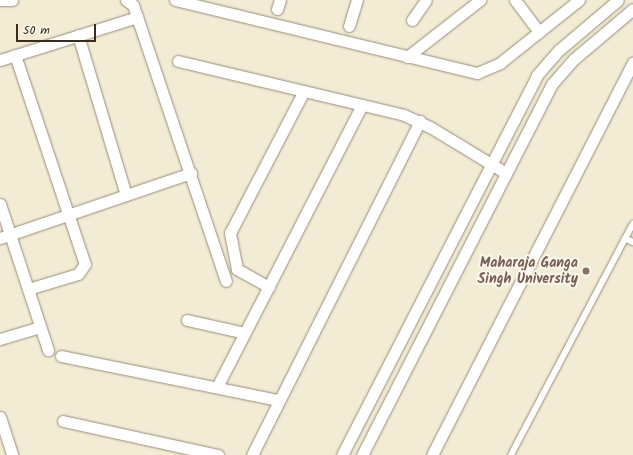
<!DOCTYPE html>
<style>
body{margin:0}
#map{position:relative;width:633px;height:455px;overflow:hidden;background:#f3ecd5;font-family:Kalam,sans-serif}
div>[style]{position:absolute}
.roads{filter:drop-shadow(0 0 1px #978b7a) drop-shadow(0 0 1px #978b7a)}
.lane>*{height:5.5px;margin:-2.75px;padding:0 2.75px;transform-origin:2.75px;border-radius:2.75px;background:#fff}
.street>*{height:11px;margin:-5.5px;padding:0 5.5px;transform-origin:5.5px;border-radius:5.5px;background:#fff}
.dots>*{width:11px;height:11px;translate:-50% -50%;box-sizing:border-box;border:2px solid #fbf7ec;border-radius:50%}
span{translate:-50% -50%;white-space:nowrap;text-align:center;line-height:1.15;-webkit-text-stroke:4px #fbf7ec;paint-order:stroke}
.education-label{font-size:14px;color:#785e54;font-weight:700}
.right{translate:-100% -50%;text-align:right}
.scale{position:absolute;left:16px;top:24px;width:80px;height:18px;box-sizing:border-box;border:2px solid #3b2a1e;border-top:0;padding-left:5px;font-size:12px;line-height:14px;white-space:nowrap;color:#3b2a1e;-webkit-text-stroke:3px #fbf7ec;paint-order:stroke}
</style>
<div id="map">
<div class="roads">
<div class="lane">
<i style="left:625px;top:238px;width:9px;rotate:27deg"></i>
<i style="left:511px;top:455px;width:261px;rotate:-62.2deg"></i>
</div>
<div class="street">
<i style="left:0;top:0;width:12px"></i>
<i style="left:126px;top:0;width:9px;rotate:36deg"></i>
<i style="left:133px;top:5px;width:291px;rotate:71.4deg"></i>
<i style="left:175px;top:0;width:311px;rotate:13.6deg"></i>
<i style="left:477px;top:73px;width:25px;rotate:-23deg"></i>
<i style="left:500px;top:63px;width:101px;rotate:-38.6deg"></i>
<i style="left:515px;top:0;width:40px;rotate:53deg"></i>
<i style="left:277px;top:9px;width:9px;rotate:-72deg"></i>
<i style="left:412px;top:20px;width:24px;rotate:-55deg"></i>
<i style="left:349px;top:26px;width:27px;rotate:-73deg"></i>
<i style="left:78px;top:35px;width:167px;rotate:73.3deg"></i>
<i style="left:15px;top:55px;width:220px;rotate:71.5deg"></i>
<i style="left:85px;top:264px;width:12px;rotate:125deg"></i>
<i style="left:78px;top:274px;width:52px;rotate:163.3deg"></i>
<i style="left:407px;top:57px;width:93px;rotate:-38deg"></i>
<i style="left:0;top:60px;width:144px;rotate:-17.4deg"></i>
<i style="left:178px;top:61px;width:232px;rotate:13.4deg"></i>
<i style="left:404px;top:115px;width:29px;rotate:25deg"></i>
<i style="left:430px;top:127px;width:89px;rotate:31.2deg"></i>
<i style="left:0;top:204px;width:154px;rotate:71.8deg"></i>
<i style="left:0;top:238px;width:202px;rotate:-18.8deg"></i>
<i style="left:269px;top:287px;width:37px;rotate:-151deg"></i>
<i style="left:237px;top:269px;width:37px;rotate:-101deg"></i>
<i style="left:230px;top:233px;width:160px;rotate:-62.5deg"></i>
<i style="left:187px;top:320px;width:59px;rotate:12.6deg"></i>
<i style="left:0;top:339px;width:42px;rotate:-16.7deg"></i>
<i style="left:61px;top:356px;width:220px;rotate:11.5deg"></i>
<i style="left:217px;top:387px;width:317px;rotate:-62.8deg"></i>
<i style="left:0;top:417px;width:40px;rotate:72deg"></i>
<i style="left:63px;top:421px;width:159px;rotate:12.4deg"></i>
<i style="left:252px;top:455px;width:374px;rotate:-63.3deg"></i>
<i style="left:342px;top:455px;width:427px;rotate:-62.8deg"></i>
<i style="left:537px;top:75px;width:33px;rotate:-49deg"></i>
<i style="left:559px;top:50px;width:77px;rotate:-40.3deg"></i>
<i style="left:362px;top:455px;width:417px;rotate:-62.9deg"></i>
<i style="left:552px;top:84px;width:33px;rotate:-49deg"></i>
<i style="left:574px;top:59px;width:77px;rotate:-40.3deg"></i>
<i style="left:432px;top:455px;width:441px;rotate:-62.9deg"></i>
</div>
</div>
<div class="dots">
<i style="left:586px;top:271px;background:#8d6e63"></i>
</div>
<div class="education-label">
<span class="right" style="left:578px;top:271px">Maharaja Ganga<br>Singh University</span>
</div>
<div class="scale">50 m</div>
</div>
